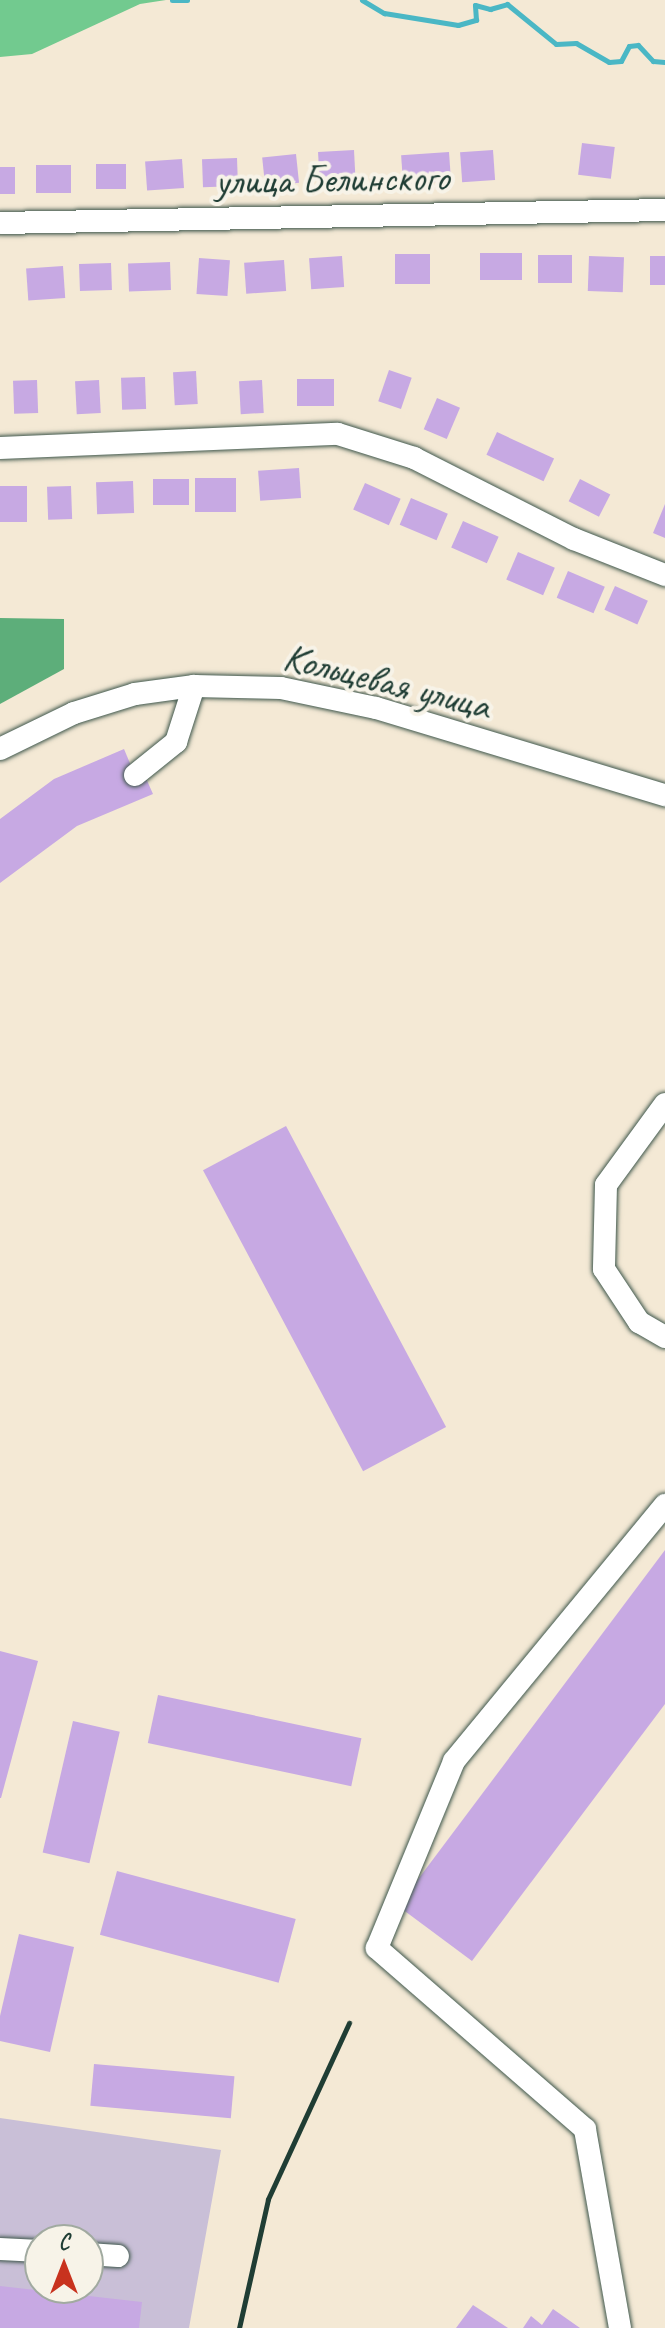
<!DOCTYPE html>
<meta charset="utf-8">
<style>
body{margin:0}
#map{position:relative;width:665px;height:2328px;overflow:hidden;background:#f4e9d5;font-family:Caveat,sans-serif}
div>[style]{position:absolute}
.industrial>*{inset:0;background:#c9bfd7}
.green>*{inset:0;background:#72ca8f}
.forest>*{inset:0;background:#5dae7a}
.stream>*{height:5px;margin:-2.5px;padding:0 2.5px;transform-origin:2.5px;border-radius:2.5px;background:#4ab7c5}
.building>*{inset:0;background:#c7a9e3;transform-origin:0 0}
.roads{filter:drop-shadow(0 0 2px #3f574c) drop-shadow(0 0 2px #3f574c)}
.minor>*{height:22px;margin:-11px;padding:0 11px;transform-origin:11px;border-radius:11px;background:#fff}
.rail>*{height:5px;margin:-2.5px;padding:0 2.5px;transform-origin:2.5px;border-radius:2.5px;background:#1f3d34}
span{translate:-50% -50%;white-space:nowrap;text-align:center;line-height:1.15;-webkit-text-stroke:8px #f7f3e8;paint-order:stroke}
.street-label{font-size:40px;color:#1f3d34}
.north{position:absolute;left:24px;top:2224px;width:80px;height:80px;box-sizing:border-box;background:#f7f3e8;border:2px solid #a1aaa0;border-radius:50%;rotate:0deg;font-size:22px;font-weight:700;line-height:32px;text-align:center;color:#1f3d34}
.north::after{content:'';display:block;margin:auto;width:28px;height:36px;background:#c8321e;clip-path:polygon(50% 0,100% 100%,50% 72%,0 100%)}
</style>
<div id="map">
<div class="industrial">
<i style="clip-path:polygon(evenodd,0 2118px,221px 2150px,189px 2328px,0 2328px,0 2118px,40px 2240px,88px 2240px,88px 2288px,40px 2288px,40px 2240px)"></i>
</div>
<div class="green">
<i style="clip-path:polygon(0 0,166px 0,140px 4px,32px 54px,0 57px)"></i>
</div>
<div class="forest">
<i style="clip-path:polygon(0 618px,64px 619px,64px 669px,0 704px)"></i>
</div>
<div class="stream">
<i style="left:172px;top:0;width:15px"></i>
<i style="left:362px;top:0;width:26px;rotate:31deg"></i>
<i style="left:384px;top:13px;width:75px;rotate:9.2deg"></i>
<i style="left:458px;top:25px;width:19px;rotate:-16deg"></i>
<i style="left:476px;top:20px;width:15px;rotate:-94deg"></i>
<i style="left:475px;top:5px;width:16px;rotate:15deg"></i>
<i style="left:490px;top:9px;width:18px;rotate:-16deg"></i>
<i style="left:507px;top:4px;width:63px;rotate:39.2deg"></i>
<i style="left:556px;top:44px;width:20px;rotate:-3deg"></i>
<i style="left:576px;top:43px;width:38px;rotate:30deg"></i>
<i style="left:609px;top:62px;width:12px;rotate:-5deg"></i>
<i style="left:621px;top:61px;width:17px;rotate:-62deg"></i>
<i style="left:629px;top:46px;width:9px;rotate:-6deg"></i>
<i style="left:638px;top:45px;width:22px;rotate:47deg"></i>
<i style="left:653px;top:61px;width:12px;rotate:5deg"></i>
</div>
<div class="building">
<i style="left:582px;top:143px;width:33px;height:32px;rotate:7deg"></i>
<i style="left:354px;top:150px;width:33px;height:36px;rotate:87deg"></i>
<i style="left:493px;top:150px;width:30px;height:33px;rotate:86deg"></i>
<i style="left:449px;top:152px;width:29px;height:48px;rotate:86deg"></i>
<i style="left:296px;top:154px;width:29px;height:34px;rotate:84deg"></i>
<i style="left:237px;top:158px;width:28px;height:35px;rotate:88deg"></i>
<i style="left:182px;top:159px;width:29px;height:37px;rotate:86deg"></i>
<i style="left:96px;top:164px;width:30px;height:25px"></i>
<i style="left:36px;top:165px;width:35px;height:28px"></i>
<i style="left:0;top:167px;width:15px;height:27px"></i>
<i style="left:480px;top:253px;width:42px;height:27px"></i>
<i style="left:395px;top:254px;width:35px;height:30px"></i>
<i style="left:538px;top:255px;width:34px;height:28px"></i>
<i style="left:342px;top:256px;width:31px;height:33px;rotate:86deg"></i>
<i style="left:589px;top:256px;width:35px;height:35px;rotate:2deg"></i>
<i style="left:650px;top:256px;width:15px;height:29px"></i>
<i style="left:199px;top:258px;width:31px;height:36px;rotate:4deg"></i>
<i style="left:284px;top:260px;width:31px;height:40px;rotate:86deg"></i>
<i style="left:170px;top:262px;width:28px;height:42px;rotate:88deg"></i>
<i style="left:111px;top:263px;width:27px;height:32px;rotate:88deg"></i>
<i style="left:63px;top:266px;width:32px;height:37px;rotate:86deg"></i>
<i style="left:389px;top:370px;width:24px;height:33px;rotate:19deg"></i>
<i style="left:196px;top:371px;width:33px;height:23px;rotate:87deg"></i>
<i style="left:145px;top:377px;width:32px;height:24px;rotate:88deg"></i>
<i style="left:334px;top:379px;width:27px;height:37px;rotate:90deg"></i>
<i style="left:37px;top:380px;width:33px;height:24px;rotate:88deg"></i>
<i style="left:99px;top:380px;width:33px;height:24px;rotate:87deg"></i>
<i style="left:262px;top:380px;width:33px;height:23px;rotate:87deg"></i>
<i style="left:437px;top:398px;width:25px;height:34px;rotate:23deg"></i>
<i style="left:497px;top:432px;width:63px;height:25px;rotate:25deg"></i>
<i style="left:299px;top:468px;width:30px;height:41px;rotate:86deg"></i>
<i style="left:236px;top:478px;width:34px;height:41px;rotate:90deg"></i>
<i style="left:189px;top:479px;width:26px;height:36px;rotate:90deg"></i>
<i style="left:580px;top:479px;width:34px;height:25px;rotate:27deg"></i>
<i style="left:133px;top:481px;width:32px;height:37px;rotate:88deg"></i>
<i style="left:365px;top:483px;width:39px;height:29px;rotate:24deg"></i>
<i style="left:0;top:486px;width:27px;height:36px"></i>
<i style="left:71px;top:486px;width:33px;height:24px;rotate:88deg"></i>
<i style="left:411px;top:498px;width:40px;height:29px;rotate:23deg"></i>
<i style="clip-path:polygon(665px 504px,665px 538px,653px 533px)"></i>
<i style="left:463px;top:521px;width:39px;height:29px;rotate:24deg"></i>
<i style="left:518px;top:552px;width:40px;height:30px;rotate:23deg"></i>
<i style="left:568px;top:571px;width:40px;height:29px;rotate:23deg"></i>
<i style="left:615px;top:586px;width:36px;height:26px;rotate:24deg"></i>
<i style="clip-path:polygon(124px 749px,137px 780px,145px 776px,153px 794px,77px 826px,0 883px,0 819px,54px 779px)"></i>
<i style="left:286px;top:1126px;width:341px;height:94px;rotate:62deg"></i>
<i style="clip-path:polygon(665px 1550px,665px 1704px,472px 1961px,398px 1906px)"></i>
<i style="clip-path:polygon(0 1651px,38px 1661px,1px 1798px,0 1798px)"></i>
<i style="left:158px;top:1695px;width:208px;height:49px;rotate:12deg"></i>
<i style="left:73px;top:1721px;width:48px;height:135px;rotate:13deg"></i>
<i style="left:117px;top:1871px;width:185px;height:66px;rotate:15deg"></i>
<i style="clip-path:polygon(19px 1934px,74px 1947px,50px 2052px,0 2041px,0 2016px)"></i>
<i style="left:94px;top:2064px;width:141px;height:42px;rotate:5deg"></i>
<i style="clip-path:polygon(0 2286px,142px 2302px,139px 2328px,0 2328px)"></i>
<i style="clip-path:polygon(473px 2305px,508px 2328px,456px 2328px)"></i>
<i style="clip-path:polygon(553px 2309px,580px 2328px,523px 2328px,531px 2316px,542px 2325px)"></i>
</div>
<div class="roads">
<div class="minor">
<i style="left:0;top:223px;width:665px;rotate:-1.12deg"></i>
<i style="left:0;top:448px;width:338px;rotate:-2.4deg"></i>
<i style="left:338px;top:434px;width:80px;rotate:17.5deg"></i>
<i style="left:414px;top:458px;width:179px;rotate:26.9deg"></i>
<i style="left:574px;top:539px;width:98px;rotate:21.6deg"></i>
<i style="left:0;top:749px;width:82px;rotate:-25.9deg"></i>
<i style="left:74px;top:713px;width:64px;rotate:-17.3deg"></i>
<i style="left:135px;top:694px;width:60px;rotate:-7.7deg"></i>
<i style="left:194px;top:686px;width:87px;rotate:1.3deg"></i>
<i style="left:281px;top:688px;width:97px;rotate:11.9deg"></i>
<i style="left:376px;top:708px;width:302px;rotate:16.8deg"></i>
<i style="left:135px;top:775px;width:53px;rotate:-38.8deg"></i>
<i style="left:176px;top:742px;width:59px;rotate:-72.2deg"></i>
<i style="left:665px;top:1104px;width:100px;rotate:126.1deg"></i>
<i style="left:606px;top:1185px;width:84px;rotate:91.4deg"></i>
<i style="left:604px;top:1269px;width:64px;rotate:56.6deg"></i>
<i style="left:639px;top:1322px;width:30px;rotate:30deg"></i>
<i style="left:0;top:2249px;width:40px;rotate:2.9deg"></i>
<i style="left:88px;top:2254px;width:30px;rotate:4deg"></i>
<i style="left:620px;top:2328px;width:202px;rotate:-100deg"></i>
<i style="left:585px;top:2129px;width:276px;rotate:-139deg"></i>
<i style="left:377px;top:1948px;width:202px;rotate:-67.6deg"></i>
<i style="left:454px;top:1761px;width:332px;rotate:-50.5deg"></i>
</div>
</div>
<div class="rail">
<i style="left:239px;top:2328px;width:132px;rotate:-77.3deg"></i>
<i style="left:268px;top:2199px;width:194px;rotate:-65.3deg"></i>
</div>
<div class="street-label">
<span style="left:332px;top:179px;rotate:-1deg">улица Белинского</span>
<span style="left:387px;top:681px;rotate:14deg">Кольцевая улица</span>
</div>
<div class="north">С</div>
</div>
